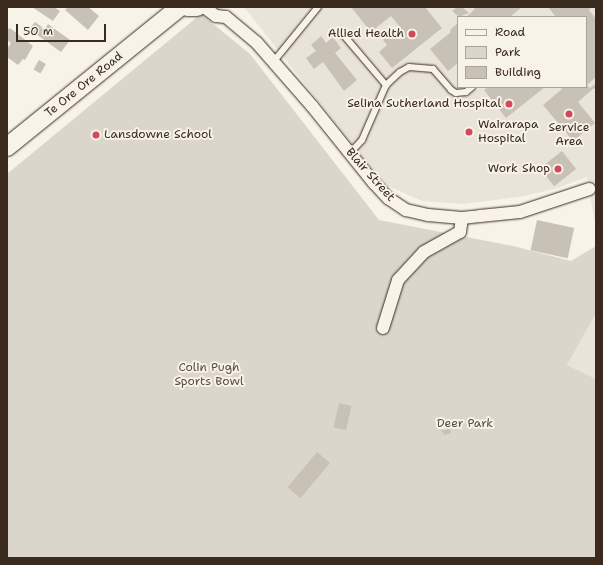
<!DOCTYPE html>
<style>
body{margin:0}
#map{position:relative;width:603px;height:565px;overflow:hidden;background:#f7f3e8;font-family:"Shantell Sans",sans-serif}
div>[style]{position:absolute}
.built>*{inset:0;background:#e9e4d9}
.green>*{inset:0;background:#dbd6cb}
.building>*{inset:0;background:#c8c1b6;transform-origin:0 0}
.roads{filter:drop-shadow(0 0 1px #3b2a1e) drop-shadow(0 0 1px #3b2a1e)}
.service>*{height:6px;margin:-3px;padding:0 3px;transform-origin:3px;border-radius:3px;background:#f7f3e8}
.minor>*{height:12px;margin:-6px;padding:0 6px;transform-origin:6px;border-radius:6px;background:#f7f3e8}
.secondary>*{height:18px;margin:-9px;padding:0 9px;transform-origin:9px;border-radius:9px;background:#f7f3e8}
.dots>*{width:11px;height:11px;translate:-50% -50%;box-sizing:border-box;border:2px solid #f7f3e8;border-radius:50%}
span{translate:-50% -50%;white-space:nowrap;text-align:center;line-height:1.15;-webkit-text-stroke:4px #f7f3e8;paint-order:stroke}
.poi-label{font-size:12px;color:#3b2a1e}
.right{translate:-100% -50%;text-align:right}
.left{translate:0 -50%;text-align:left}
.street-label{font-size:12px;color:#3b2a1e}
.park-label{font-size:12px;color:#5b4c41}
.frame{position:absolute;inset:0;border:8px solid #3b2a1e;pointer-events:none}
.legend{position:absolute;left:457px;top:16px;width:130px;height:72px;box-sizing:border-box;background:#f7f3e8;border:1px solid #aca397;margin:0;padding:5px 7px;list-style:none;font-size:12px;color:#3b2a1e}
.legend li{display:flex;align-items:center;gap:8px;height:20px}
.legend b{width:20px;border:1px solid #aca397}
.scale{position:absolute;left:16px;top:24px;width:90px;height:18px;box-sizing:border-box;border:2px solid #3b2a1e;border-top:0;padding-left:5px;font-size:12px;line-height:14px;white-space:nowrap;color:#3b2a1e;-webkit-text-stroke:3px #f7f3e8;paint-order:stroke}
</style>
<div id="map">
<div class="built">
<i style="clip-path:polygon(evenodd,244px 7px,596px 7px,596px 229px,587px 177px,554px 189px,525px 196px,464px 204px,422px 201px,384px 184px,244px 7px,458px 17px,586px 17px,586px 87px,458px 87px,458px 17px)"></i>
<i style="clip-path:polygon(596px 292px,596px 379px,567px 365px,595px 315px)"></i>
</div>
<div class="green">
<i style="clip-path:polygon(201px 14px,250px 54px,379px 220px,513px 246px,571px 261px,596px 246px,595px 315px,567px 365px,596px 379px,596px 558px,7px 558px,7px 174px)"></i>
</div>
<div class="building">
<i style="clip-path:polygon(32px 7px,54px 7px,60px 11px,53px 21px)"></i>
<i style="clip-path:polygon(68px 7px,88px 7px,99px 16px,88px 30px,65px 10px)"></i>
<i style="clip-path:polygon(351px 7px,425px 7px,442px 28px,392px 68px,379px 52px,387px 45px,383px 40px,400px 27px,391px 16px,371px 32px)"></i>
<i style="clip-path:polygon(457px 7px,462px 7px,469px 13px,459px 17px,452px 11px)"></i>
<i style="clip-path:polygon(473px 7px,522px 7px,511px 16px,512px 17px,466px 17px,475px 9px)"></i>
<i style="clip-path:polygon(548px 7px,591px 7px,589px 10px,596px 19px,596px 77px,587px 85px,590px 88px,596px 83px,596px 90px,594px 88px,578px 102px,595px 123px,573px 141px,543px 105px,562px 89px,560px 87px,586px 87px,586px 17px,556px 17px)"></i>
<i style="clip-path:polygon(35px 22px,45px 29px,48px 24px,70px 40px,61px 52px,29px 29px)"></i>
<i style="clip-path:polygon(458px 23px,458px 63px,448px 71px,430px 49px,451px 32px,450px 30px)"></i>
<i style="clip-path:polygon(10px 28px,33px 46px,25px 60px,23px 59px,18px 65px,7px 57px,7px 49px,11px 43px,7px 40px,7px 30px)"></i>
<i style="clip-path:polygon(321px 36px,326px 43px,333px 37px,341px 48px,335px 53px,357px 80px,344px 91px,323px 62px,314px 69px,306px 58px,316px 51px,311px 45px)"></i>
<i style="left:39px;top:60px;width:8px;height:11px;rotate:30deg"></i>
<i style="clip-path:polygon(488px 87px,545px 87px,506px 118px,484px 90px)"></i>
<i style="left:562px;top:151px;width:23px;height:28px;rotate:52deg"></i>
<i style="left:537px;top:220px;width:38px;height:31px;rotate:12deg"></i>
<i style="left:339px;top:403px;width:13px;height:25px;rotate:13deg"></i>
<i style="clip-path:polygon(449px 426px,451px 433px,444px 435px,441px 429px)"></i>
<i style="left:317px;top:452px;width:17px;height:46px;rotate:40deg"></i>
</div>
<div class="roads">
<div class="service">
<i style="left:341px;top:32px;width:70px;rotate:49.7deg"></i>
<i style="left:274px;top:61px;width:70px;rotate:-50.8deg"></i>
<i style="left:349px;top:154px;width:19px;rotate:-47deg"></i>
<i style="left:362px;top:140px;width:60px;rotate:-66.4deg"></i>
<i style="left:386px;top:85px;width:19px;rotate:-43deg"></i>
<i style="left:400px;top:72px;width:10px;rotate:-29deg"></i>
<i style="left:409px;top:67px;width:24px;rotate:5deg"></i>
<i style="left:433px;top:69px;width:28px;rotate:49deg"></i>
<i style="left:451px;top:90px;width:6px;rotate:31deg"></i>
<i style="left:456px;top:93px;width:10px;rotate:-6deg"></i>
<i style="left:466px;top:92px;width:8px;rotate:-40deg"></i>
</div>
<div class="minor">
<i style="left:204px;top:7px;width:15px;rotate:37deg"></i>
<i style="left:216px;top:16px;width:10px;rotate:6deg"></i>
<i style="left:226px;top:17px;width:40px;rotate:40deg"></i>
<i style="left:257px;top:43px;width:84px;rotate:48.9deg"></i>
<i style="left:312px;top:106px;width:99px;rotate:51.2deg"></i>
<i style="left:374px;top:183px;width:21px;rotate:47deg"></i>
<i style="left:388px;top:198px;width:22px;rotate:34deg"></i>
<i style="left:406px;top:210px;width:23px;rotate:13deg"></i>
<i style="left:428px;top:215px;width:34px;rotate:5deg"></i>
<i style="left:462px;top:218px;width:18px;rotate:-6deg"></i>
<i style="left:480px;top:216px;width:40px;rotate:-5.7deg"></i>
<i style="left:520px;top:212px;width:73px;rotate:-18.4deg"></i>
<i style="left:383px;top:328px;width:50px;rotate:-72.6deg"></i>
<i style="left:398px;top:280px;width:38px;rotate:-47deg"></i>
<i style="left:424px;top:252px;width:41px;rotate:-29.1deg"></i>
<i style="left:460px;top:232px;width:14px;rotate:-82deg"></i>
</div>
<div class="secondary">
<i style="left:187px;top:7px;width:10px"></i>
<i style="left:7px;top:147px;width:223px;rotate:-39deg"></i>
</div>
</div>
<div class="dots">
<i style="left:412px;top:34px;background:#d1495b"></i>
<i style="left:509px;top:104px;background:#d1495b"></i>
<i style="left:569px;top:114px;background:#d1495b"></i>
<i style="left:469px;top:132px;background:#d1495b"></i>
<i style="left:96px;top:135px;background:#d1495b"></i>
<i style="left:558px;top:169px;background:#d1495b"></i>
</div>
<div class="poi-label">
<span class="right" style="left:404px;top:34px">Allied Health</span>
<span class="right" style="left:501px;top:104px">Selina Sutherland Hospital</span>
<span class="left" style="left:478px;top:132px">Wairarapa<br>Hospital</span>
<span style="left:569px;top:135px">Service<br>Area</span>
<span class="left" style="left:104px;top:135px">Lansdowne School</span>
<span class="right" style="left:550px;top:169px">Work Shop</span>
</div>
<div class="street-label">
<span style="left:84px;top:85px;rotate:-39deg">Te Ore Ore Road</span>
<span style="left:370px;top:175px;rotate:48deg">Blair Street</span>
</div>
<div class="park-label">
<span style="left:209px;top:375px">Colin Pugh<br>Sports Bowl</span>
<span style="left:465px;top:424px">Deer Park</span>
</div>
<div class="frame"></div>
<ul class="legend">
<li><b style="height:5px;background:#f7f3e8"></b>Road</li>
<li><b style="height:11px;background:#dbd6cb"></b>Park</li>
<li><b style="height:11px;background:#c8c1b6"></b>Building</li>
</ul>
<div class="scale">50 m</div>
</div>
